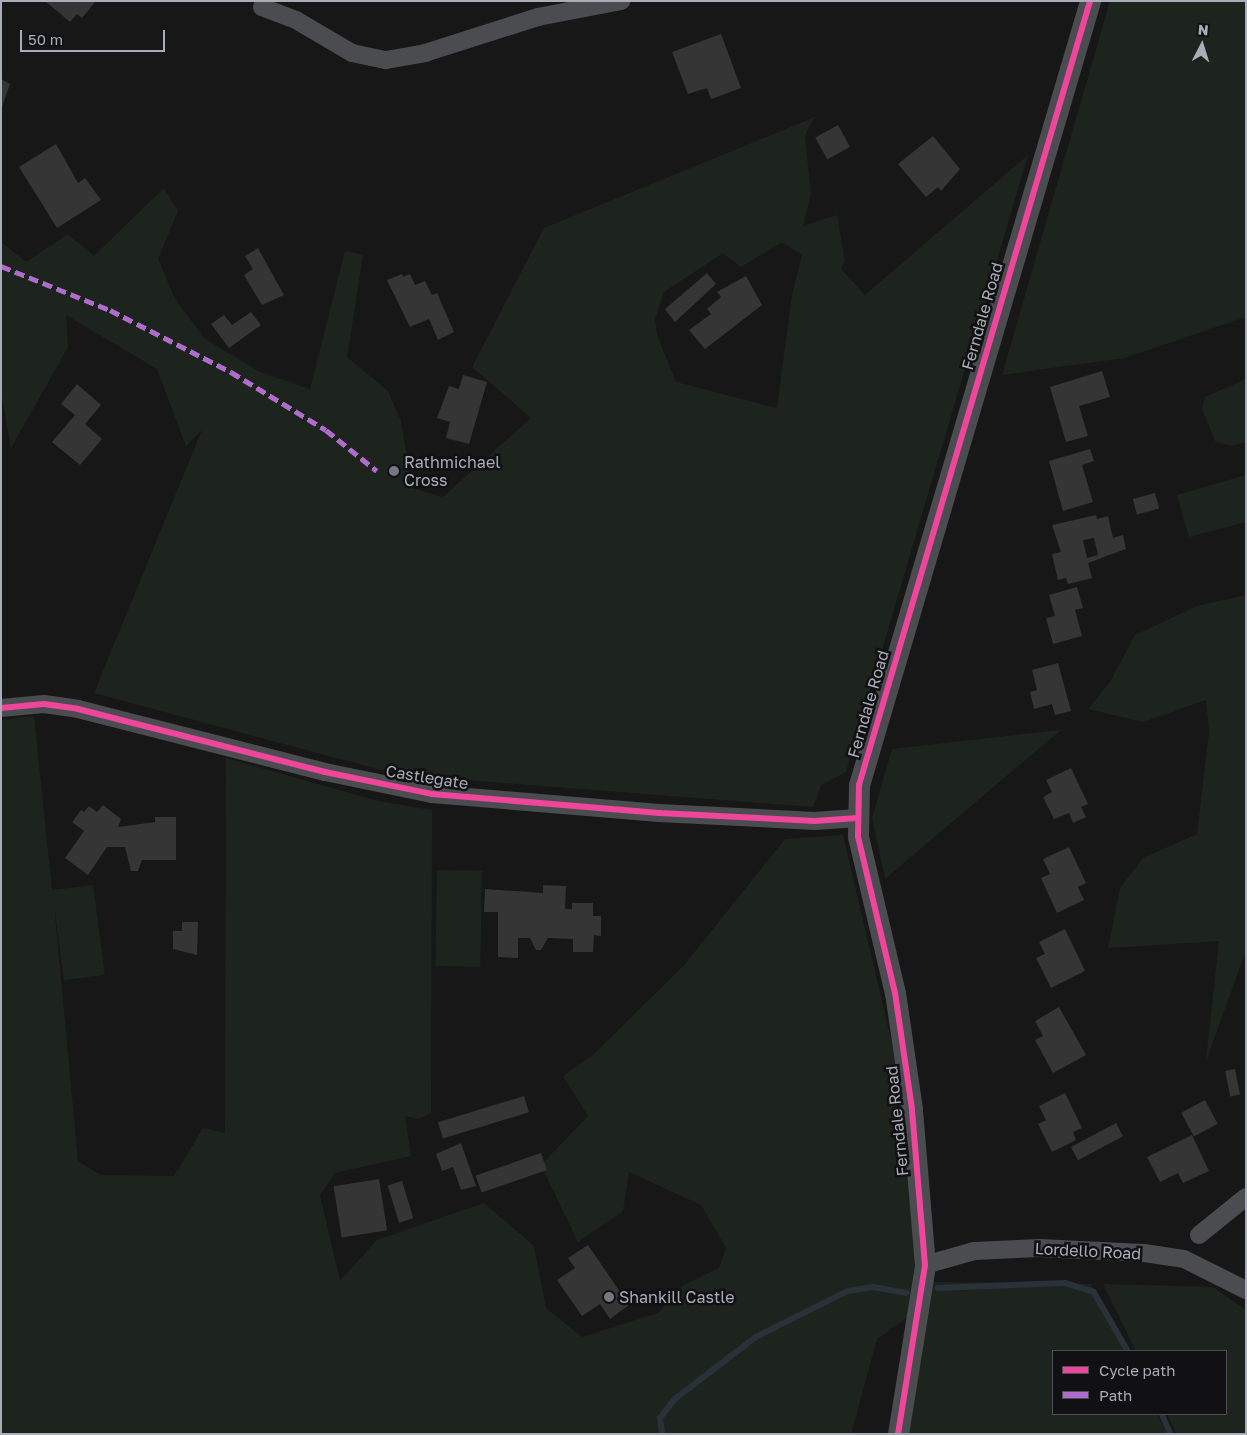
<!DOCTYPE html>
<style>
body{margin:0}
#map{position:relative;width:1247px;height:1435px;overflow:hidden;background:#171717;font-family:"Golos Text",sans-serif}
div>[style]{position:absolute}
.green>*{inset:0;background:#1d241e;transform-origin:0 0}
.stream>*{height:5.5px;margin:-2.75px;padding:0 2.75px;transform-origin:2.75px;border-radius:2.75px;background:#2a3239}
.building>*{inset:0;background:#353536;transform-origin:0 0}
.minor>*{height:18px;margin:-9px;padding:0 9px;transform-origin:9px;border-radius:9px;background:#4b4c50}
.tertiary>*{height:21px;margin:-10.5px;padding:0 10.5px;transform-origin:10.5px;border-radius:10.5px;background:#4b4c50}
.quiet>*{height:5px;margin-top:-2.5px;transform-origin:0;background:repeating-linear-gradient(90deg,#b06ccc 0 10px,transparent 0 15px)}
.cycleway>*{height:6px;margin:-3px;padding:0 3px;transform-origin:3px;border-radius:3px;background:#ed469a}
.dots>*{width:14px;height:14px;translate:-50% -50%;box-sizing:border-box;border:2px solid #111113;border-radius:50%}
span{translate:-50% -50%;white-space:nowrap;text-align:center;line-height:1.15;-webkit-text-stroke:5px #111113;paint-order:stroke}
.street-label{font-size:16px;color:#a8adb8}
.poi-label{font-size:16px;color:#a8adb8}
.left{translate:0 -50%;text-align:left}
.frame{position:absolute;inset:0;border:2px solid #a8adb8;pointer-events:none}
.legend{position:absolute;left:1052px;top:1350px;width:175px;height:65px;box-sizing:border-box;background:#111113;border:1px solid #4d4f55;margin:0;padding:6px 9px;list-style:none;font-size:15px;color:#a8adb8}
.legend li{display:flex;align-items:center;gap:10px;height:25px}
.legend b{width:25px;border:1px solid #4d4f55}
.north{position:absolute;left:1177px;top:20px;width:50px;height:50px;-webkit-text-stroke:4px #111113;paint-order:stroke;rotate:5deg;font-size:14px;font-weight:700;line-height:20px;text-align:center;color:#a8adb8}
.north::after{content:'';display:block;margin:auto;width:18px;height:22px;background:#a8adb8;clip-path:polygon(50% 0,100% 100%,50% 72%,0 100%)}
.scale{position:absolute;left:20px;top:30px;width:145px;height:22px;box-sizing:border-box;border:2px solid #a8adb8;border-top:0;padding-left:6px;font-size:15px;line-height:18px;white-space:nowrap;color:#a8adb8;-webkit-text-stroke:4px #111113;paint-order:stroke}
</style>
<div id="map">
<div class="green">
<i style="clip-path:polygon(1110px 1px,1246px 1px,1246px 317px,1124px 358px,1002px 375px)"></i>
<i style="clip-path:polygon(evenodd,815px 117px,805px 135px,811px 194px,803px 226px,837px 215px,845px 261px,841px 269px,865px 295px,1028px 155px,846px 772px,821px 785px,813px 807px,400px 775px,94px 693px,202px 430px,186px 446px,157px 369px,66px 315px,68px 347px,11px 448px,1px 391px,1px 242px,26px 262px,68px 234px,94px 256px,164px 188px,178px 211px,158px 259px,175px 299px,205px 339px,260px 372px,310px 389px,345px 251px,363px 255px,347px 357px,388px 391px,401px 421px,412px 488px,443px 497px,531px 418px,472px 367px,544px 228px,815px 117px,782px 242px,802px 255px,792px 295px,777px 408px,676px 382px,657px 335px,655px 319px,664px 292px,723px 253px,741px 267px,782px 242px)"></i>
<i style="clip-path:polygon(1246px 379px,1246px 442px,1231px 446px,1215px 441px,1202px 409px,1205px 397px)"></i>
<i style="clip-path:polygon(1246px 475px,1246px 522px,1189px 537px,1177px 495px)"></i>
<i style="clip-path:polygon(1246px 595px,1246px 951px,1206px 1061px,1219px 941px,1108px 948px,1120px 888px,1143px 858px,1197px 834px,1209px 732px,1206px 700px,1143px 722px,1088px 709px,1110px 682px,1135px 635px,1197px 606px)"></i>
<i style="clip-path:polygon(34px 716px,52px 890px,93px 885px,105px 975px,64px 980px,54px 904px,78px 1161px,101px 1175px,174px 1176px,203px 1128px,225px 1133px,226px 758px,378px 801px,432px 810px,431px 1113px,418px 1119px,405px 1116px,411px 1156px,335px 1173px,320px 1195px,340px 1281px,377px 1240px,484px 1203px,534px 1246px,546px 1308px,582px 1337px,658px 1313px,682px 1286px,719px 1268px,726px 1248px,701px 1205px,629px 1172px,623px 1211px,578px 1242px,541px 1165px,588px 1116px,563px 1076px,593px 1055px,685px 964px,785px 839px,843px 835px,900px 1078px,915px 1255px,909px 1316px,877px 1339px,851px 1434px,1px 1434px,1px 720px)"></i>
<i style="clip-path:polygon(1061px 730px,886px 878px,885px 878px,872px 818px,892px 749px)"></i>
<i style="left:437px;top:870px;width:45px;height:96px;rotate:1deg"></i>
<i style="clip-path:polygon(932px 1282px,1091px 1284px,1125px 1351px,1053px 1351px,1053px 1414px,1157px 1414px,1167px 1434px,907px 1434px)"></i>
<i style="clip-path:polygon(1103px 1284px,1213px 1287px,1246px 1310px,1246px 1434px,1176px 1434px,1167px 1414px,1226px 1414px,1226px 1351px,1136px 1351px)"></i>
</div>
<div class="stream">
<i style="left:938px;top:1288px;width:127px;rotate:-2.3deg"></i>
<i style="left:1065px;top:1283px;width:30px;rotate:17deg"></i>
<i style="left:1094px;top:1292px;width:68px;rotate:60deg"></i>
<i style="left:1162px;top:1414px;width:22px;rotate:66deg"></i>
<i style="left:662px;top:1434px;width:16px;rotate:-97deg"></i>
<i style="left:660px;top:1418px;width:24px;rotate:-52deg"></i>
<i style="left:675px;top:1399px;width:102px;rotate:-37.4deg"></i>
<i style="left:756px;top:1337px;width:103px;rotate:-26.6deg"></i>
<i style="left:848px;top:1291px;width:25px;rotate:-9deg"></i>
<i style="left:873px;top:1287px;width:34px;rotate:10deg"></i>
</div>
<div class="building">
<i style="clip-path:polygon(45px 1px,96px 1px,82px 18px,77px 14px,70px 22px)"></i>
<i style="clip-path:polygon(721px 34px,741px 88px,711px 99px,707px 88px,688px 94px,672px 52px)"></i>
<i style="clip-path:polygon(1px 79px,10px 84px,1px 110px)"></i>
<i style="left:838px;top:125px;width:25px;height:26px;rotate:61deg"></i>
<i style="clip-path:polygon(933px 136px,960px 169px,941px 191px,938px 187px,926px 197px,898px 164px)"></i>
<i style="clip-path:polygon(56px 144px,78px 183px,85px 178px,101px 200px,57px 228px,19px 167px)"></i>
<i style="clip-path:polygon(258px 248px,284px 295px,262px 305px,244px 275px,253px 269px,245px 256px)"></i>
<i style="clip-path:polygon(707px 273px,716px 284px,675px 322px,665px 309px)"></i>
<i style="clip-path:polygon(402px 274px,403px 277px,410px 274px,415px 285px,425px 281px,432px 295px,437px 293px,454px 332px,438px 340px,429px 319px,410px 327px,387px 280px)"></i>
<i style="clip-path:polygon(746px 276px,762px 305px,705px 349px,689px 330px,711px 314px,707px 309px,721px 297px,717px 292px)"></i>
<i style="clip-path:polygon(251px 312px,261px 325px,229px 348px,211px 324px,224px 315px,232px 325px)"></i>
<i style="clip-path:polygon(1102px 371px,1110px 397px,1079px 406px,1088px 436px,1066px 442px,1050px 387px)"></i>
<i style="clip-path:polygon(463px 375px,487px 382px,469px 444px,446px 438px,450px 422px,437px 418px,449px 386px,459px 389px)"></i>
<i style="clip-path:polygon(77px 384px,101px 405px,85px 424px,102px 439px,80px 465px,52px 442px,75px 415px,61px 404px)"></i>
<i style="clip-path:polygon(1090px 449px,1094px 461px,1082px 465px,1093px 502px,1063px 511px,1049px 461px)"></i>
<i style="left:1155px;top:493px;width:16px;height:23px;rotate:75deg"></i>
<i style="clip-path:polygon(evenodd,1096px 515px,1097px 519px,1108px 516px,1113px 538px,1123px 535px,1126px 549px,1088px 563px,1092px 578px,1068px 584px,1066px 578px,1058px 580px,1052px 554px,1061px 552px,1052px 525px,1096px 515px,1094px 538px,1098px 555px,1087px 558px,1083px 540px,1094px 538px)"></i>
<i style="clip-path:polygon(1077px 587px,1083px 608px,1075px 610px,1082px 636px,1053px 644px,1046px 618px,1055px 616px,1049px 595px)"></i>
<i style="clip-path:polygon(1058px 663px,1071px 711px,1055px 715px,1052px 704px,1034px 709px,1030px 692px,1037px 690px,1032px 670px)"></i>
<i style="clip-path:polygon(1071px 768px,1088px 804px,1081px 807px,1086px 817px,1073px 823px,1069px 813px,1054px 819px,1043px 797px,1052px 792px,1046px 780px)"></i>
<i style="clip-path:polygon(103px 805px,121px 819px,118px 827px,155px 822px,155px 817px,176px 817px,176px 860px,142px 860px,138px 871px,131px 871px,125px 847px,107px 847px,88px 875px,65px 858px,84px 831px,72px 822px,81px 810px,84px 812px,89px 806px,97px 812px)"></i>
<i style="clip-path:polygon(1069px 847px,1086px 883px,1078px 887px,1084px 900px,1057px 913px,1041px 878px,1050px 874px,1043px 859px)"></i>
<i style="clip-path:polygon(543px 885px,566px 886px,565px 909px,572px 909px,572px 903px,593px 903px,593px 916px,601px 916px,601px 936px,594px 935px,593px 952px,573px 952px,573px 939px,548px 938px,541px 950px,536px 950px,530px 938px,518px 938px,518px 958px,498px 957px,498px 912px,484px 912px,485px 889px,543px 893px)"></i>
<i style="clip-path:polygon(182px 922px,198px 922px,197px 955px,173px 949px,173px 931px,182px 931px)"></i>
<i style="clip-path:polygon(1065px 929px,1085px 971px,1051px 988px,1036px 958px,1045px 954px,1039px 942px)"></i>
<i style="clip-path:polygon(1059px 1007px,1086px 1055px,1053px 1073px,1035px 1040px,1043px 1036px,1035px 1021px)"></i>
<i style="left:1235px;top:1069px;width:26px;height:10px;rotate:79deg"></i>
<i style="clip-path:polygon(1065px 1093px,1082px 1128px,1073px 1132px,1076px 1140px,1052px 1152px,1038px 1124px,1046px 1120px,1039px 1106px)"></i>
<i style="left:524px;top:1096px;width:17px;height:90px;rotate:73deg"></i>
<i style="left:1205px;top:1100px;width:27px;height:27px;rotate:62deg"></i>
<i style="left:1116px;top:1123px;width:15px;height:51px;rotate:62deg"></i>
<i style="clip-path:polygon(1192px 1135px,1209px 1171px,1183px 1183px,1178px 1173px,1160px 1182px,1147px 1157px)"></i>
<i style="clip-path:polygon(461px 1143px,476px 1186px,461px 1190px,453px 1167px,442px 1171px,436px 1154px)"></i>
<i style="left:541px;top:1153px;width:18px;height:69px;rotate:71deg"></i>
<i style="left:379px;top:1179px;width:52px;height:46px;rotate:81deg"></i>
<i style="left:402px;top:1181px;width:39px;height:15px;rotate:73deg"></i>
<i style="clip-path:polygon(588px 1245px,629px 1305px,610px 1319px,600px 1304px,582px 1316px,557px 1280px,575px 1268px,568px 1258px)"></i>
</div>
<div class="minor">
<i style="left:262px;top:7px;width:36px;rotate:21deg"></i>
<i style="left:296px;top:20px;width:65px;rotate:30.5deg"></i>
<i style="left:352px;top:53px;width:35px;rotate:12deg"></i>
<i style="left:386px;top:60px;width:40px;rotate:-10deg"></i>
<i style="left:425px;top:53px;width:119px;rotate:-17.7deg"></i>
<i style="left:538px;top:17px;width:85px;rotate:-10.9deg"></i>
<i style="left:1px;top:708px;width:43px;rotate:-5.3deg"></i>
<i style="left:44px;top:704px;width:34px;rotate:8deg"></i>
<i style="left:78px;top:709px;width:255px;rotate:14.3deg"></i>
<i style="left:325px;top:772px;width:109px;rotate:11.6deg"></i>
<i style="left:432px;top:794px;width:228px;rotate:4.8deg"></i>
<i style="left:659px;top:813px;width:156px;rotate:2.9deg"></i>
<i style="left:815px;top:821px;width:42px;rotate:-4.1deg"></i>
<i style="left:1199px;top:1235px;width:60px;rotate:-39deg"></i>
<i style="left:925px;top:1265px;width:51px;rotate:-15.9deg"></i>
<i style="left:974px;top:1251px;width:65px;rotate:-2.6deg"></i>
<i style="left:1039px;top:1248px;width:105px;rotate:2.7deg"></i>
<i style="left:1144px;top:1253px;width:40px;rotate:8.5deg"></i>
<i style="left:1184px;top:1259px;width:69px;rotate:26.6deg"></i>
</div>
<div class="tertiary">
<i style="left:898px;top:1434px;width:171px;rotate:-80.9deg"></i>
<i style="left:925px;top:1265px;width:157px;rotate:-94.8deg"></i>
<i style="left:912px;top:1109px;width:117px;rotate:-98.3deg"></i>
<i style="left:895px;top:993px;width:161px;rotate:-103.3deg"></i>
<i style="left:858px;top:836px;width:51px;rotate:-88.9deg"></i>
<i style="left:859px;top:785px;width:817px;rotate:-73.58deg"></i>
</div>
<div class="quiet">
<i style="left:1px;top:266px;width:118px;rotate:22deg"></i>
<i style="left:110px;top:310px;width:136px;rotate:27.1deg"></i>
<i style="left:231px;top:372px;width:111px;rotate:31.4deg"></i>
<i style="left:326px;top:430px;width:65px;rotate:38.8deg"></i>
</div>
<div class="cycleway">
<i style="left:1px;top:708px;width:43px;rotate:-5.3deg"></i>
<i style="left:44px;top:704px;width:34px;rotate:8deg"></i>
<i style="left:78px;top:709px;width:255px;rotate:14.3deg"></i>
<i style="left:325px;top:772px;width:109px;rotate:11.6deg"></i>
<i style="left:432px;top:794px;width:228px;rotate:4.8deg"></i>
<i style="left:659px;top:813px;width:156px;rotate:2.9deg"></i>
<i style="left:815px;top:821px;width:42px;rotate:-4.1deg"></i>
<i style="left:898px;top:1434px;width:171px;rotate:-80.9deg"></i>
<i style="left:925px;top:1265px;width:157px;rotate:-94.8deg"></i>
<i style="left:912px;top:1109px;width:117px;rotate:-98.3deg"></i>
<i style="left:895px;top:993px;width:161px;rotate:-103.3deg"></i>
<i style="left:858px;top:836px;width:51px;rotate:-88.9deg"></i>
<i style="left:859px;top:785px;width:817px;rotate:-73.58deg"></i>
</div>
<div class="dots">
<i style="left:394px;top:471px;background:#757880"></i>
<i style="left:609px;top:1297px;background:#757880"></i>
</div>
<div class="street-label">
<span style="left:982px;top:316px;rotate:-74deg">Ferndale Road</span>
<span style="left:868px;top:704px;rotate:-74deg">Ferndale Road</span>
<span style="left:427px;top:777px;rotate:9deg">Castlegate</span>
<span style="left:897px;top:1121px;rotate:-96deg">Ferndale Road</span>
<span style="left:1088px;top:1251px;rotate:3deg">Lordello Road</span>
</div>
<div class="poi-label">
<span class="left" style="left:404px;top:471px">Rathmichael<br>Cross</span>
<span class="left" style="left:619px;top:1297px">Shankill Castle</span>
</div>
<div class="frame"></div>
<ul class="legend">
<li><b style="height:6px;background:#ed469a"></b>Cycle path</li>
<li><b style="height:6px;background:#b06ccc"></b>Path</li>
</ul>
<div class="north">N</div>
<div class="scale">50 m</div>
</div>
